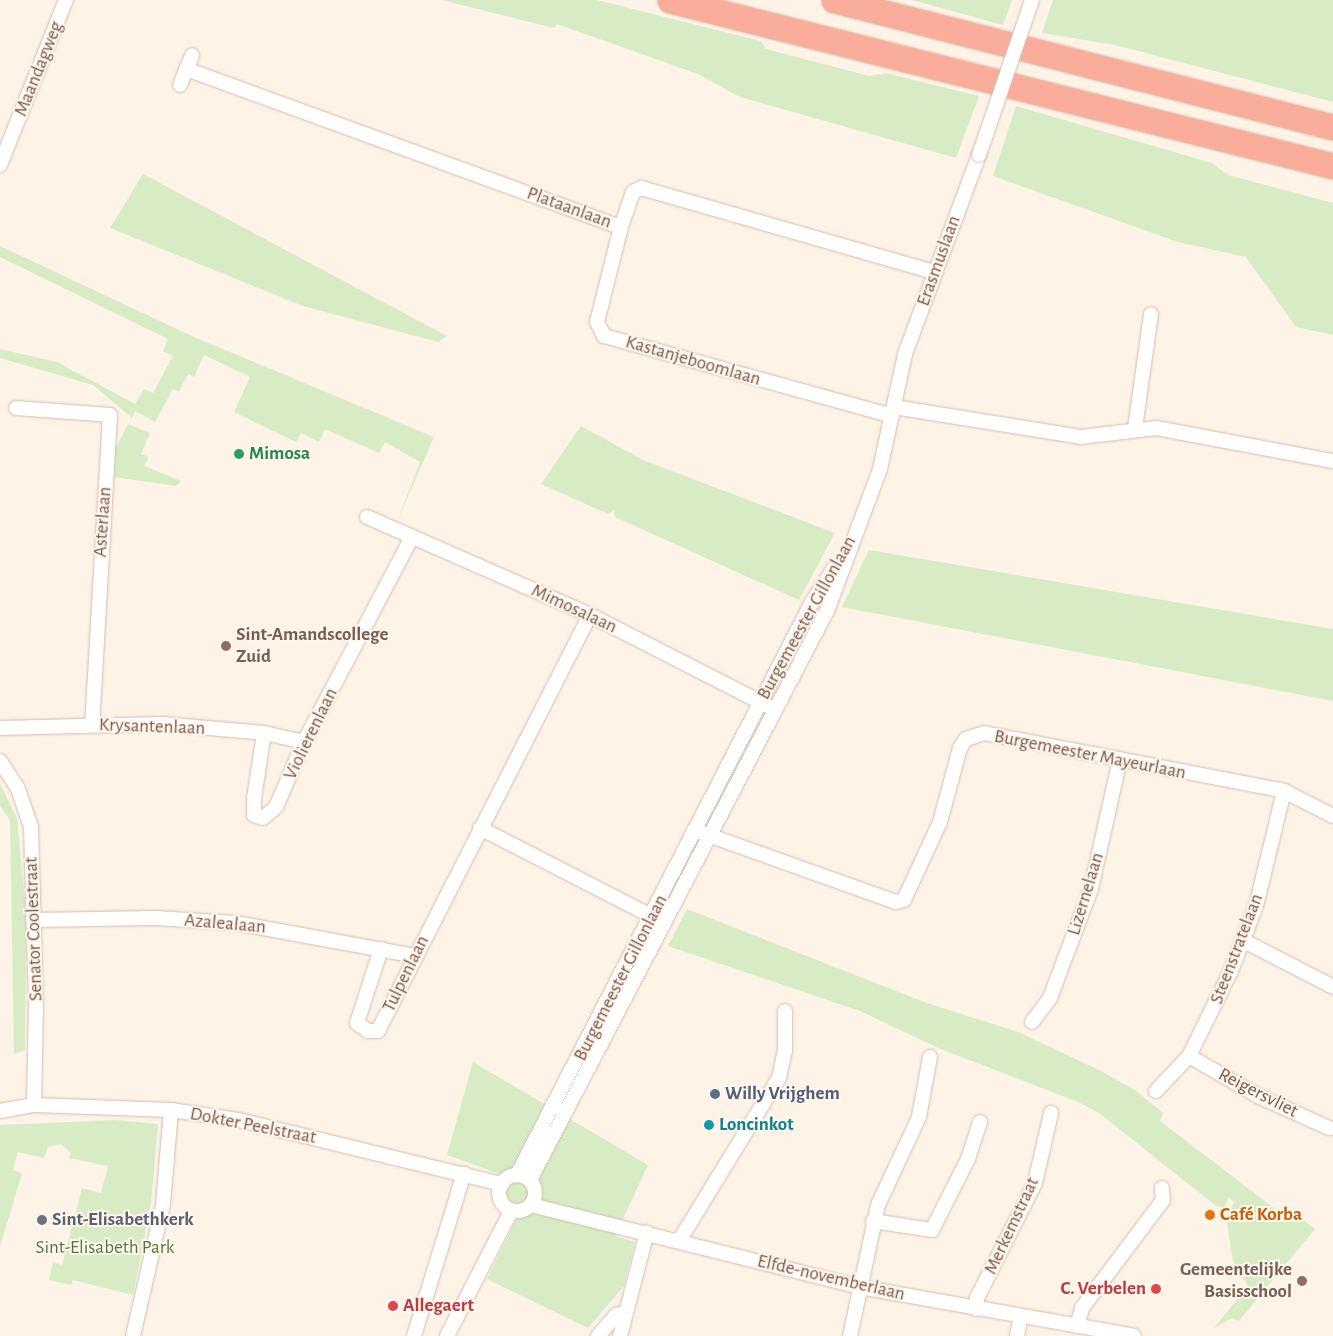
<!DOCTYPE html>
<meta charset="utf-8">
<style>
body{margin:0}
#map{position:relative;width:1333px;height:1336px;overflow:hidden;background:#fdf3e6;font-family:"Alegreya Sans",sans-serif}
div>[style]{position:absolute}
.green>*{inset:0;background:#d7ecc4}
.roads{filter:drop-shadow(0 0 1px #d3bcae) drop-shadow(0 0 1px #d3bcae)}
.street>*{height:14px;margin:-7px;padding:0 7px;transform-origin:7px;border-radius:7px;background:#fff}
.street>.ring{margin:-7px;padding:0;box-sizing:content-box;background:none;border:14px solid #fff;border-radius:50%}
.highway>*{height:25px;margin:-12.5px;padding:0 12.5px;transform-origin:12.5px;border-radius:12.5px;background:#faad9a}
.bridges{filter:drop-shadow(0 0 1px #d3bcae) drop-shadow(0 0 1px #d3bcae)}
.street-bridge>*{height:14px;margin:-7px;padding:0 7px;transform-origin:7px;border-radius:7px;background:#fff}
.dots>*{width:14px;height:14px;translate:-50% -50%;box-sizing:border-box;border:2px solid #fff7ee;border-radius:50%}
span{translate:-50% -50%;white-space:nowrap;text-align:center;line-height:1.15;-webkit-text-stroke:4px #fff7ee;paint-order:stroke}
.street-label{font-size:19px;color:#795749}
.leisure-label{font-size:19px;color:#27864d;font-weight:700}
.left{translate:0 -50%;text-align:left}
.education-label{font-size:19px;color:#785e54;font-weight:700}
.right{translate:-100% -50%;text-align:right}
.service-label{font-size:19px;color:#4e5e75;font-weight:700}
.culture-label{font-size:19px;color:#0d838f;font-weight:700}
.food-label{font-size:19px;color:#c56008;font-weight:700}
.worship-label{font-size:19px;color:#5b616d;font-weight:700}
.park-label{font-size:19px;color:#52793d}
.health-label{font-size:19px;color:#be3a42;font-weight:700}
</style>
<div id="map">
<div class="green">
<i style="clip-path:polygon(442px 0,597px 0,761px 41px,766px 49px,869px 76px,886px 73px,979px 96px,956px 158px,740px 97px,698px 74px,557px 24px,554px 28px)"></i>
<i style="clip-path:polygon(912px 0,1012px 0,1003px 25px)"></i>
<i style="clip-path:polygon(1053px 0,1333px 0,1333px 102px,1115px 45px,1042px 33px)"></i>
<i style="clip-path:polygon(1016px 106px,1212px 163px,1228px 175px,1333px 203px,1333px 335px,1296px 327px,1246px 257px,1178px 242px,993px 176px)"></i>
<i style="clip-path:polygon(143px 174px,336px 277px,447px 336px,438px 342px,303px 306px,110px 228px)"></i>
<i style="clip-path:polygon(0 246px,194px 337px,434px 437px,398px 519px,420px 462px,385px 442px,379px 453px,325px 429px,319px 442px,301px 433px,296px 442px,234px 412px,250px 377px,204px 355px,194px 377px,188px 374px,179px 392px,173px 389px,155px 422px,135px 411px,132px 418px,93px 385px,0 358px,0 349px,57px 362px,135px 404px,144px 389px,153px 393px,173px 356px,163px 351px,168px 339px,0 257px)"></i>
<i style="clip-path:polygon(128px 424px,150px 433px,141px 454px,149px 457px,144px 466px,181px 481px,176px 486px,114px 477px,115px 449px)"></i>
<i style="clip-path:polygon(581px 426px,643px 460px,835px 533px,799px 600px,615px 517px,614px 510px,608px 514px,541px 484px)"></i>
<i style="clip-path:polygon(869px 550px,1333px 629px,1333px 701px,842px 607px)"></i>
<i style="clip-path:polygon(0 784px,17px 818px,26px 914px,25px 1050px,14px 1054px,10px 820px,0 806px)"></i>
<i style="clip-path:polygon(687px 909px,924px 1002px,1018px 1032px,1099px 1070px,1135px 1090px,1163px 1113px,1160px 1121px,1287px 1218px,1296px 1222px,1301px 1218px,1315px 1229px,1239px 1321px,1232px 1318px,1214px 1328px,1248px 1286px,1233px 1261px,1226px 1217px,1234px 1202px,1229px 1197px,1224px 1208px,1215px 1205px,1099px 1113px,1078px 1102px,938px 1048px,860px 1011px,668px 946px)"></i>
<i style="clip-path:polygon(473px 1062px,648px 1165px,615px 1236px,635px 1242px,624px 1286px,588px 1328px,487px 1279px,518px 1216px,500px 1199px,499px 1191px,508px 1177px,447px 1155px)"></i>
<i style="clip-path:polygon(115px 1120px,158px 1124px,151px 1204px,133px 1295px,73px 1280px,71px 1285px,49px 1280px,53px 1262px,62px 1265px,82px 1188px,101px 1193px,108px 1166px,69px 1158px,71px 1153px,61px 1144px,48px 1147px,44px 1158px,18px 1152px,13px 1170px,22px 1173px,0 1247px,0 1125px)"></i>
</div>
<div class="roads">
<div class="street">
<i style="left:186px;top:69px;width:463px;rotate:20deg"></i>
<i style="left:621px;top:227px;width:37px;rotate:-71deg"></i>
<i style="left:633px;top:192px;width:9px;rotate:-27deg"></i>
<i style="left:641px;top:188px;width:305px;rotate:16deg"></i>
<i style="left:180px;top:85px;width:32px;rotate:-68deg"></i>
<i style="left:0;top:165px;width:178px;rotate:-68.2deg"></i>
<i style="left:621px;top:227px;width:98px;rotate:104.2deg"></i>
<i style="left:597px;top:322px;width:16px;rotate:63deg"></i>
<i style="left:604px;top:336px;width:299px;rotate:15.5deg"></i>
<i style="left:894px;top:407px;width:189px;rotate:9.1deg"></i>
<i style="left:1081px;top:437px;width:76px;rotate:-6.8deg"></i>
<i style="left:1156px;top:428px;width:180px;rotate:10.6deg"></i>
<i style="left:16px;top:408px;width:94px;rotate:4.3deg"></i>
<i style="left:110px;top:415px;width:310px;rotate:93.3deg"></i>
<i style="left:1135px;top:428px;width:115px;rotate:-82deg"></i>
<i style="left:367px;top:517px;width:244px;rotate:23.7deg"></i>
<i style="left:590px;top:615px;width:200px;rotate:27.1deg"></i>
<i style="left:0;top:728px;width:162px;rotate:-1.4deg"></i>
<i style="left:162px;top:724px;width:102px;rotate:5deg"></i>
<i style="left:264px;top:733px;width:41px;rotate:12.7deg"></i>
<i style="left:264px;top:733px;width:66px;rotate:98.7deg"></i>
<i style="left:254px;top:798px;width:17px;rotate:90deg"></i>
<i style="left:254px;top:815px;width:9px;rotate:18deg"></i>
<i style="left:263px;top:818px;width:17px;rotate:-40deg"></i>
<i style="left:276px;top:807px;width:71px;rotate:-66.7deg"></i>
<i style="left:304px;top:742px;width:232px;rotate:-62.2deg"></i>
<i style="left:0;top:761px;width:33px;rotate:57deg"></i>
<i style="left:18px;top:789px;width:39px;rotate:71deg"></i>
<i style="left:31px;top:826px;width:177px;rotate:88.4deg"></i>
<i style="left:36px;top:1003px;width:102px;rotate:91.1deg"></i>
<i style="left:480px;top:828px;width:195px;rotate:27.2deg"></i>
<i style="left:694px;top:830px;width:214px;rotate:19.6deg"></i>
<i style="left:896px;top:902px;width:8px;rotate:-14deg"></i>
<i style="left:904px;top:900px;width:86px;rotate:-65.2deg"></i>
<i style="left:940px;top:822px;width:77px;rotate:-74.9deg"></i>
<i style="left:960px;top:748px;width:11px;rotate:-56deg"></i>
<i style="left:966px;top:739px;width:19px;rotate:-18deg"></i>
<i style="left:984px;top:733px;width:306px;rotate:10.9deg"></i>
<i style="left:1284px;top:791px;width:55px;rotate:27deg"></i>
<i style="left:33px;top:920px;width:123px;rotate:-0.9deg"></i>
<i style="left:156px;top:918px;width:80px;rotate:3.6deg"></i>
<i style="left:236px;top:923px;width:182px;rotate:10.4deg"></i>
<i style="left:1244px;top:941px;width:100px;rotate:27.3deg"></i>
<i style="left:381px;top:949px;width:78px;rotate:108deg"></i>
<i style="left:357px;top:1023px;width:14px;rotate:36deg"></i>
<i style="left:368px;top:1031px;width:10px"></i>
<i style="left:378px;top:1031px;width:467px;rotate:-63deg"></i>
<i style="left:1032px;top:1022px;width:30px;rotate:-53deg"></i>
<i style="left:1050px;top:998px;width:116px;rotate:-69.4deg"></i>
<i style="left:1091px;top:889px;width:133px;rotate:-77.4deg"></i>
<i style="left:1189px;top:1056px;width:80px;rotate:30.1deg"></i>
<i style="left:1258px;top:1096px;width:78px;rotate:24.3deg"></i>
<i style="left:1156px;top:1091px;width:48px;rotate:-46.7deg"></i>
<i style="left:1189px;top:1056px;width:95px;rotate:-63.7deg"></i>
<i style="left:1231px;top:971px;width:70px;rotate:-69deg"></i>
<i style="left:1256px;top:906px;width:118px;rotate:-76.3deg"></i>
<i style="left:0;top:1111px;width:35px;rotate:-10deg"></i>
<i style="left:34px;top:1105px;width:137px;rotate:2.1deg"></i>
<i style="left:171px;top:1110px;width:69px;rotate:8.4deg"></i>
<i style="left:239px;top:1120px;width:271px;rotate:13.7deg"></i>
<i class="ring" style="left:499px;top:1175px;width:22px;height:22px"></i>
<i style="left:517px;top:1175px;width:644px;rotate:-62.76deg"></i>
<i style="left:812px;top:602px;width:40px;rotate:-57.1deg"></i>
<i style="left:530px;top:1180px;width:642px;rotate:-62.44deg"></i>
<i style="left:827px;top:611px;width:152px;rotate:-69.5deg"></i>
<i style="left:880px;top:469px;width:118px;rotate:-77.7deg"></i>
<i style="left:905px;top:354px;width:212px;rotate:-69.6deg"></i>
<i style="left:531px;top:1205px;width:339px;rotate:14deg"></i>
<i style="left:860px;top:1287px;width:278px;rotate:10.1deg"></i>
<i style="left:873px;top:1221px;width:60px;rotate:8.7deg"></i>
<i style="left:932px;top:1230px;width:80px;rotate:-63.1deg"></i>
<i style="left:968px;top:1159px;width:39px;rotate:-72deg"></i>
<i style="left:679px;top:1241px;width:191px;rotate:-58.5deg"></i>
<i style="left:779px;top:1078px;width:29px;rotate:-78deg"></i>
<i style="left:785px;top:1050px;width:39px;rotate:-90deg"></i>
<i style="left:976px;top:1309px;width:11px;rotate:-85deg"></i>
<i style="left:977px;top:1298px;width:129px;rotate:-63.2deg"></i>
<i style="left:1035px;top:1183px;width:72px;rotate:-77.1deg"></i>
<i style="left:1077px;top:1326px;width:19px;rotate:-74deg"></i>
<i style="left:1082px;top:1308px;width:135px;rotate:-53.1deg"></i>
<i style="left:1163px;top:1200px;width:12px;rotate:-95deg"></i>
<i style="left:133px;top:1336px;width:134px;rotate:-77.1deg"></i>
<i style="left:163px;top:1205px;width:95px;rotate:-85.2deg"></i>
<i style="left:414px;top:1336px;width:170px;rotate:-72.9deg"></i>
<i style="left:447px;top:1336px;width:140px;rotate:-62.9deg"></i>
<i style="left:598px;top:1336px;width:28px;rotate:-49deg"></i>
<i style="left:616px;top:1315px;width:9px;rotate:-13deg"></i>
<i style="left:620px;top:1336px;width:107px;rotate:-75.4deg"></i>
<i style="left:850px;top:1336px;width:134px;rotate:-77.9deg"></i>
<i style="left:878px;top:1205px;width:97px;rotate:-65deg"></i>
<i style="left:919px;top:1117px;width:61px;rotate:-79.6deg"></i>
<i style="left:1017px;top:1336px;width:20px;rotate:-79deg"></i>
</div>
<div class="highway">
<i style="left:670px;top:0;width:683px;rotate:14.06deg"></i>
<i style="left:834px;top:0;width:515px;rotate:14.28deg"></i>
</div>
</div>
<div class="bridges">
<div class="street-bridge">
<i style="left:979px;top:155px;width:164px;rotate:-71.1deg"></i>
</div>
</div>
<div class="dots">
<i style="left:239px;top:454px;background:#2e9e5b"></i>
<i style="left:226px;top:646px;background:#8d6e63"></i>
<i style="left:715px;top:1094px;background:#5c6f8a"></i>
<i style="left:709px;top:1125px;background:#0f9aa8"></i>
<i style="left:1210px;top:1215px;background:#e8710a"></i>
<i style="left:42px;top:1220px;background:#6b7280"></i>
<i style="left:1302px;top:1281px;background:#8d6e63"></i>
<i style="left:1156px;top:1289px;background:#e0444e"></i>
<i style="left:393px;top:1306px;background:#e0444e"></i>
</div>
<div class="street-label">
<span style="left:39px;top:69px;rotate:-68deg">Maandagweg</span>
<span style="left:569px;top:208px;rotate:20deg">Plataanlaan</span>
<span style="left:939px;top:261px;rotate:-70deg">Erasmuslaan</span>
<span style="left:693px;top:361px;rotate:16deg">Kastanjeboomlaan</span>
<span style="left:103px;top:522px;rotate:-86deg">Asterlaan</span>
<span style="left:574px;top:609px;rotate:25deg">Mimosalaan</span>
<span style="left:807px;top:618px;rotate:-61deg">Burgemeester Gillonlaan</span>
<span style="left:152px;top:727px;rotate:2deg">Krysantenlaan</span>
<span style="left:311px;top:734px;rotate:-64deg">Violierenlaan</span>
<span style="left:1090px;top:755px;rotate:11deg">Burgemeester Mayeurlaan</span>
<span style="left:1086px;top:894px;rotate:-73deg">Lizernelaan</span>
<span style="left:225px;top:924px;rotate:5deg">Azalealaan</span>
<span style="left:34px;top:929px;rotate:-92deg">Senator Coolestraat</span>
<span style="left:1237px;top:949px;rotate:-69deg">Steenstratelaan</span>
<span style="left:406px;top:974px;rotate:-64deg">Tulpenlaan</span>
<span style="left:621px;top:978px;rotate:-63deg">Burgemeester Gillonlaan</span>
<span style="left:1258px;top:1093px;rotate:27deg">Reigersvliet</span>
<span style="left:253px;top:1126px;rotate:11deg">Dokter Peelstraat</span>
<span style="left:1012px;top:1226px;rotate:-65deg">Merkemstraat</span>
<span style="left:831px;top:1278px;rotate:13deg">Elfde-novemberlaan</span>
</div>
<div class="leisure-label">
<span class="left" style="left:249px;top:454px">Mimosa</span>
</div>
<div class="education-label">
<span class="left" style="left:236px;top:646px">Sint-Amandscollege<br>Zuid</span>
<span class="right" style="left:1292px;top:1281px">Gemeentelijke<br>Basisschool</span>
</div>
<div class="service-label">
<span class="left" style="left:725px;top:1094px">Willy Vrijghem</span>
</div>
<div class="culture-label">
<span class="left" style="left:719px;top:1125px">Loncinkot</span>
</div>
<div class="food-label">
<span class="left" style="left:1220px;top:1215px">Café Korba</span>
</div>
<div class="worship-label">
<span class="left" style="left:52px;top:1220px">Sint-Elisabethkerk</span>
</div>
<div class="park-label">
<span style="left:105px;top:1248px">Sint-Elisabeth Park</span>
</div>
<div class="health-label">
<span class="right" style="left:1146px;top:1289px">C. Verbelen</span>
<span class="left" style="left:403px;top:1306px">Allegaert</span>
</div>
</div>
